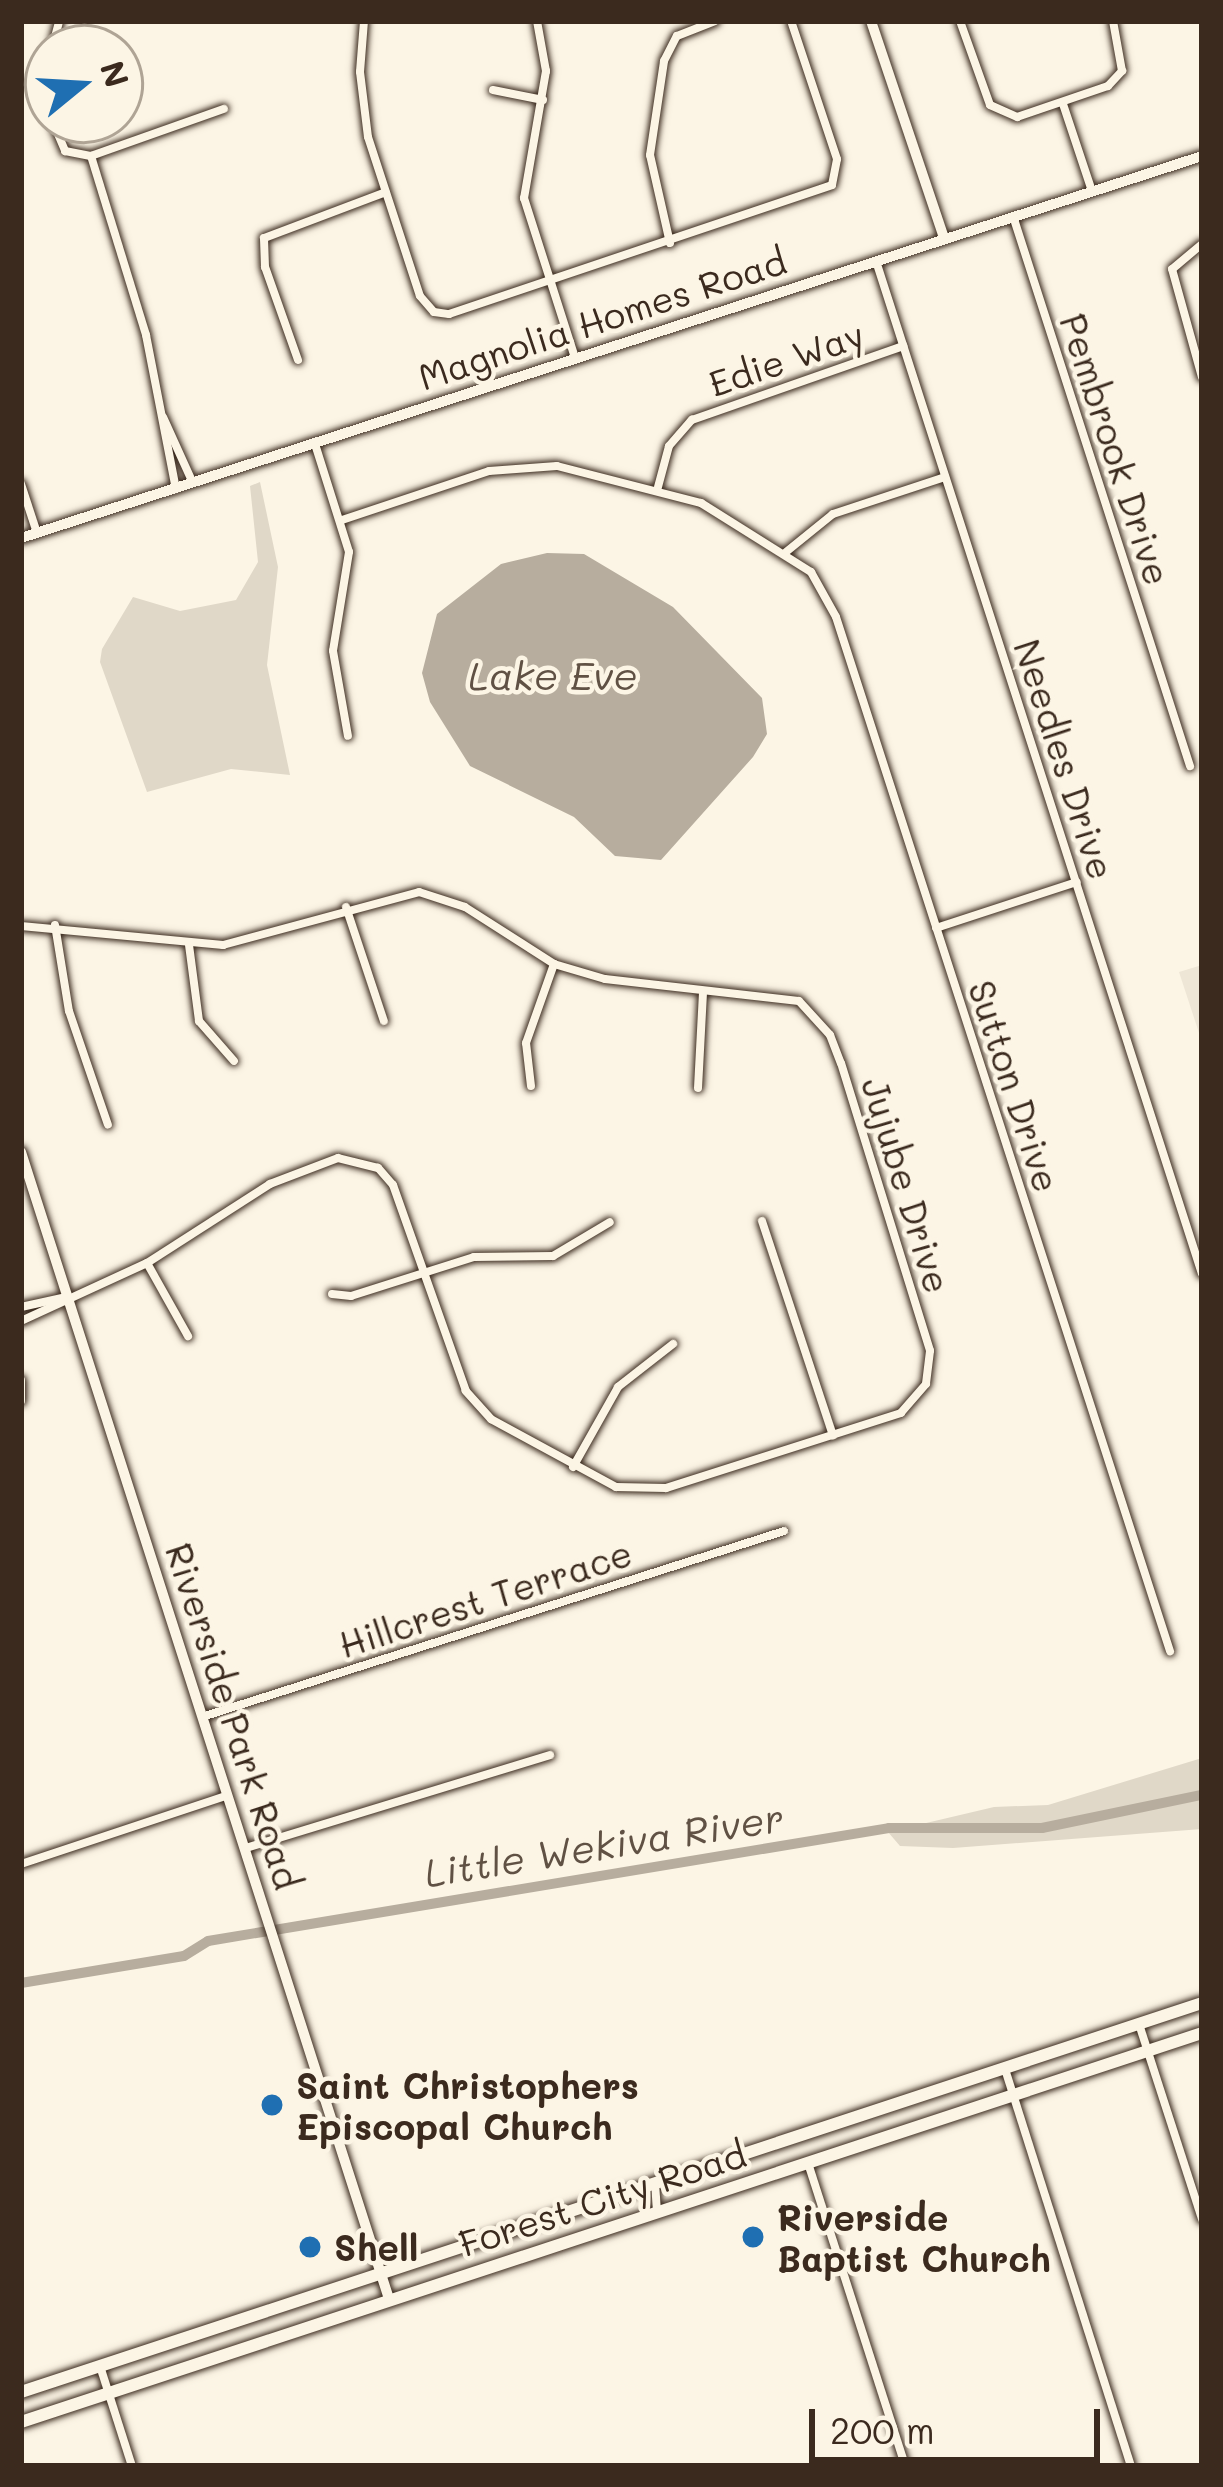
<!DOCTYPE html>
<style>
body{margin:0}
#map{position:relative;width:1223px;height:2487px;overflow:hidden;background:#fcf5e5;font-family:Mali,sans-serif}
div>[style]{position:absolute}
.built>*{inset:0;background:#eee6d6}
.green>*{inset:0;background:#e0d8c8}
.water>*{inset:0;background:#b7ad9e}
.canal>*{height:10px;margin:-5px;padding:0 5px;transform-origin:5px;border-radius:5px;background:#b7ad9e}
.roads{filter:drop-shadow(0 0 3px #3b2a1e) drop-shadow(0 0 3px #3b2a1e)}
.minor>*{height:8px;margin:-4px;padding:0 4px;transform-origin:4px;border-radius:4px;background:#fcf5e5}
.tertiary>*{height:10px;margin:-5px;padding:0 5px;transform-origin:5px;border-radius:5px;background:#fcf5e5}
.primary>*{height:12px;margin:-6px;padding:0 6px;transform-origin:6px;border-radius:6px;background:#fcf5e5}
.dots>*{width:33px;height:33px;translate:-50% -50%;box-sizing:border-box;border:6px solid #fcf5e5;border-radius:50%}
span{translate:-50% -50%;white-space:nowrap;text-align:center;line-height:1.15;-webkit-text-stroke:9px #fcf5e5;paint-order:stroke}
.street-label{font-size:36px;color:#3b2a1e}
.poi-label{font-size:36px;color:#3b2a1e;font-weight:700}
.left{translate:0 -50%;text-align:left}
.water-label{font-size:39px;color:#605144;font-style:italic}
.frame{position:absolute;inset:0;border:24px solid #3b2a1e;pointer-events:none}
.north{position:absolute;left:24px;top:24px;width:120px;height:120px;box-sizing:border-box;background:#fcf5e5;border:3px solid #afa495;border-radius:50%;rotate:72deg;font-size:33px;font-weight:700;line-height:48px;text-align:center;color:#3b2a1e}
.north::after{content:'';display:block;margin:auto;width:42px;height:54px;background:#1f6fb2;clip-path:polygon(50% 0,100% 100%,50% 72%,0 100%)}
.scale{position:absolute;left:809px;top:2409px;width:291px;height:54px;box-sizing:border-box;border:6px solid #3b2a1e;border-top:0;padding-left:15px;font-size:36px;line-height:42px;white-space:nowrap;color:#3b2a1e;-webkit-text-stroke:9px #fcf5e5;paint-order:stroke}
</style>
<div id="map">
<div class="built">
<i style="clip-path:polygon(1202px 965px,1202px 1042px,1179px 972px)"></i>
</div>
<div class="green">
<i style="clip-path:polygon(260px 482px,278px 567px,267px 665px,290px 775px,231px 769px,147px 792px,100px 662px,102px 649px,133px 597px,180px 611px,236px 600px,258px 562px,250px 486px)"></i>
<i style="clip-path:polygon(1202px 1758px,1202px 1829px,953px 1848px,900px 1846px,888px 1832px,994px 1807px,1048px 1805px)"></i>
</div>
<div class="water">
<i style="clip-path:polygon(547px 553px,584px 554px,673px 607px,762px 698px,767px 734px,753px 757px,661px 860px,615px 856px,574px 817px,470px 766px,430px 702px,422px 673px,437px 614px,501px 564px)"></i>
</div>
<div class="canal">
<i style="left:21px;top:1983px;width:165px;rotate:-9.4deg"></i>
<i style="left:184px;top:1956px;width:28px;rotate:-32deg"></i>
<i style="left:208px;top:1941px;width:690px;rotate:-9.42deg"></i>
<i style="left:889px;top:1828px;width:153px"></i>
<i style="left:1042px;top:1828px;width:163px;rotate:-11.7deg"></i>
</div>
<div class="roads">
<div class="minor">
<i style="left:364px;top:21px;width:51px;rotate:94.5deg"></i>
<i style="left:360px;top:72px;width:65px;rotate:83deg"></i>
<i style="left:368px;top:137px;width:167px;rotate:71.9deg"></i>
<i style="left:420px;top:296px;width:21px;rotate:49deg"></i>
<i style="left:434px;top:312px;width:15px;rotate:8deg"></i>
<i style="left:449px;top:314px;width:404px;rotate:-18.6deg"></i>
<i style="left:832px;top:185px;width:26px;rotate:-79deg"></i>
<i style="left:837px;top:159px;width:145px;rotate:-108.4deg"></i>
<i style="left:537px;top:21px;width:51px;rotate:79.8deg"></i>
<i style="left:546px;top:71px;width:129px;rotate:99.8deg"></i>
<i style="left:524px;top:198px;width:168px;rotate:72.3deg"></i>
<i style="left:960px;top:21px;width:89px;rotate:70.3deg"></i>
<i style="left:990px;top:105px;width:30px;rotate:24deg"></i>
<i style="left:1017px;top:117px;width:96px;rotate:-18.8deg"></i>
<i style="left:1108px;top:86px;width:21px;rotate:-47deg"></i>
<i style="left:1122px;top:71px;width:51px;rotate:-100.2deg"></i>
<i style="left:52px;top:48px;width:28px;rotate:-75deg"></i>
<i style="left:48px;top:66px;width:43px;rotate:90deg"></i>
<i style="left:493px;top:90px;width:51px;rotate:11.3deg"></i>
<i style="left:1063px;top:104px;width:92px;rotate:71.6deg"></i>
<i style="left:52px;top:120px;width:34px;rotate:67deg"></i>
<i style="left:65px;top:151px;width:26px;rotate:11deg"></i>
<i style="left:91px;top:156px;width:141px;rotate:-19.5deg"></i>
<i style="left:91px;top:156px;width:187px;rotate:72.9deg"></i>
<i style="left:146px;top:335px;width:157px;rotate:79deg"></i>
<i style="left:1013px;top:216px;width:578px;rotate:72.16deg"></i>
<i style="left:670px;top:243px;width:90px;rotate:-102.8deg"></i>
<i style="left:650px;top:155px;width:95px;rotate:-81.5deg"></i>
<i style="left:664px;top:61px;width:28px;rotate:-63deg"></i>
<i style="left:677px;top:36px;width:41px;rotate:-21.5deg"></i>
<i style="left:1202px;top:244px;width:39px;rotate:140deg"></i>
<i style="left:1172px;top:269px;width:112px;rotate:74.5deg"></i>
<i style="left:876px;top:261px;width:1064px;rotate:72.16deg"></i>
<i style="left:298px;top:360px;width:99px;rotate:-109.5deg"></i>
<i style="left:265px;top:267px;width:29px;rotate:-92deg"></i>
<i style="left:264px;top:238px;width:130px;rotate:-20.7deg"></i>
<i style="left:163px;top:417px;width:72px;rotate:65.6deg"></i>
<i style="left:315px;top:444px;width:113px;rotate:72.5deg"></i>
<i style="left:349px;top:552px;width:100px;rotate:99.2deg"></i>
<i style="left:333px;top:651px;width:86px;rotate:80deg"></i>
<i style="left:21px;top:484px;width:52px;rotate:71.9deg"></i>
<i style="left:658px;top:487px;width:42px;rotate:-75deg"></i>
<i style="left:669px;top:446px;width:35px;rotate:-49deg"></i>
<i style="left:692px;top:420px;width:224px;rotate:-19.3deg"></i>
<i style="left:342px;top:520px;width:155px;rotate:-18.4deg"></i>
<i style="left:489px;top:471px;width:68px;rotate:-4.2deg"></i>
<i style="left:557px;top:466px;width:149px;rotate:14.4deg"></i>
<i style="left:701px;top:503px;width:130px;rotate:32.1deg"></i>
<i style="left:811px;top:572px;width:51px;rotate:60.9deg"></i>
<i style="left:836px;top:617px;width:1087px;rotate:72.1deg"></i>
<i style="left:786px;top:552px;width:60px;rotate:-39deg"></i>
<i style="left:833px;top:514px;width:118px;rotate:-18.3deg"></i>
<i style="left:346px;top:907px;width:120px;rotate:71.6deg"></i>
<i style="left:55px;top:925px;width:87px;rotate:80.8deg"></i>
<i style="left:69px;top:1011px;width:120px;rotate:71.1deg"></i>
<i style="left:21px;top:926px;width:203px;rotate:5.4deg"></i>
<i style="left:223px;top:945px;width:203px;rotate:-15.1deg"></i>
<i style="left:419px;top:892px;width:48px;rotate:18.1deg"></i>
<i style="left:465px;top:907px;width:106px;rotate:32.6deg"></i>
<i style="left:554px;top:964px;width:53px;rotate:16.4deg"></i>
<i style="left:605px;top:979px;width:195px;rotate:6.5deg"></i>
<i style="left:799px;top:1001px;width:46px;rotate:47.6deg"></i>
<i style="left:830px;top:1035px;width:30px;rotate:69deg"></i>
<i style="left:841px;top:1063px;width:301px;rotate:72.8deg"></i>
<i style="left:930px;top:1351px;width:33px;rotate:97deg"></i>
<i style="left:926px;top:1384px;width:38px;rotate:131deg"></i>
<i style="left:901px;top:1413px;width:247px;rotate:162.3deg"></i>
<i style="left:666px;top:1488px;width:50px;rotate:-178.9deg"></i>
<i style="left:616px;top:1487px;width:142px;rotate:-151.5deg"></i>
<i style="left:491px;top:1419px;width:38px;rotate:-132deg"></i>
<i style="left:466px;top:1391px;width:219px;rotate:-109.5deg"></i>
<i style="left:393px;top:1185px;width:23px;rotate:-131deg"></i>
<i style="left:378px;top:1168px;width:41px;rotate:-166deg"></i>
<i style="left:338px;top:1158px;width:73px;rotate:159.1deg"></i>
<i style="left:270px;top:1184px;width:146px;rotate:147.3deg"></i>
<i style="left:147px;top:1263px;width:139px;rotate:155.3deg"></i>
<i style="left:936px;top:928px;width:148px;rotate:-18.1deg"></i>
<i style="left:189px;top:945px;width:77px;rotate:82.5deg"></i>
<i style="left:199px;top:1021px;width:53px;rotate:48.8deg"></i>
<i style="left:531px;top:1086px;width:43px;rotate:-96.6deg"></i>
<i style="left:526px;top:1043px;width:84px;rotate:-70.5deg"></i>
<i style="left:698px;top:1088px;width:94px;rotate:-87deg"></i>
<i style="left:762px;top:1221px;width:226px;rotate:71.7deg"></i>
<i style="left:147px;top:1263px;width:84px;rotate:60.7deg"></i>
<i style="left:332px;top:1294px;width:19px;rotate:6deg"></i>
<i style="left:351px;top:1296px;width:129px;rotate:-17.6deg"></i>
<i style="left:474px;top:1257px;width:79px;rotate:-0.7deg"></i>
<i style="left:553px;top:1256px;width:66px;rotate:-30.8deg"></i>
<i style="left:21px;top:1307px;width:42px;rotate:-12.4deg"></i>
<i style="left:21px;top:1380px;width:21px;rotate:90deg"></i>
<i style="left:573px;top:1467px;width:92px;rotate:-60.6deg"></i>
<i style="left:618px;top:1387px;width:70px;rotate:-38deg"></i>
<i style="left:202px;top:1717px;width:611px;rotate:-17.72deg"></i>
<i style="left:246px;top:1848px;width:318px;rotate:-17deg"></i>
<i style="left:21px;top:1864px;width:218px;rotate:-18.4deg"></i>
<i style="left:1139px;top:2024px;width:205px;rotate:72.1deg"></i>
<i style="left:1005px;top:2069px;width:417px;rotate:72.4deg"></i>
<i style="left:808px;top:2163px;width:318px;rotate:72.2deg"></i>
<i style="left:655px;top:2183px;width:29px;rotate:86deg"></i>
<i style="left:100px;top:2366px;width:105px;rotate:72.3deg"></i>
</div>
<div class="tertiary">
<i style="left:871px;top:21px;width:229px;rotate:71.4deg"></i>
<i style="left:21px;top:538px;width:1241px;rotate:-17.92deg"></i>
<i style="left:21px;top:1152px;width:1205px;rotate:72.21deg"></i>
</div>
<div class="primary">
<i style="left:21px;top:2392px;width:1243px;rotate:-18.23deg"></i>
<i style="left:21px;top:2422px;width:1243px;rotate:-18.23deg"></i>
</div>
</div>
<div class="dots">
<i style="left:272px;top:2105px;background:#1f6fb2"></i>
<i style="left:753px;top:2237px;background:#1f6fb2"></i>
<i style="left:310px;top:2247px;background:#1f6fb2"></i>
</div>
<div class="street-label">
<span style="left:602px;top:318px;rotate:-18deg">Magnolia Homes Road</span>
<span style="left:786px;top:358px;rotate:-19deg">Edie Way</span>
<span style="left:1116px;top:449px;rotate:72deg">Pembrook Drive</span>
<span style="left:1065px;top:759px;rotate:72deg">Needles Drive</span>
<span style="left:1015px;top:1086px;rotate:72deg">Sutton Drive</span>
<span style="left:907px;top:1185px;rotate:73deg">Jujube Drive</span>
<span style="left:485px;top:1598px;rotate:-18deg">Hillcrest Terrace</span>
<span style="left:234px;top:1716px;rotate:72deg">Riverside Park Road</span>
<span style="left:602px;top:2198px;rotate:-18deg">Forest City Road</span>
</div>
<div class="poi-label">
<span class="left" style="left:296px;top:2105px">Saint Christophers<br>Episcopal Church</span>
<span class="left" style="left:777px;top:2237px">Riverside<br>Baptist Church</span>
<span class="left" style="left:334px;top:2247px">Shell</span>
</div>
<div class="water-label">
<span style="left:553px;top:675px">Lake Eve</span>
<span style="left:604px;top:1845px;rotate:-9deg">Little Wekiva River</span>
</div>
<div class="frame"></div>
<div class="north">N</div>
<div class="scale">200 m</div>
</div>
